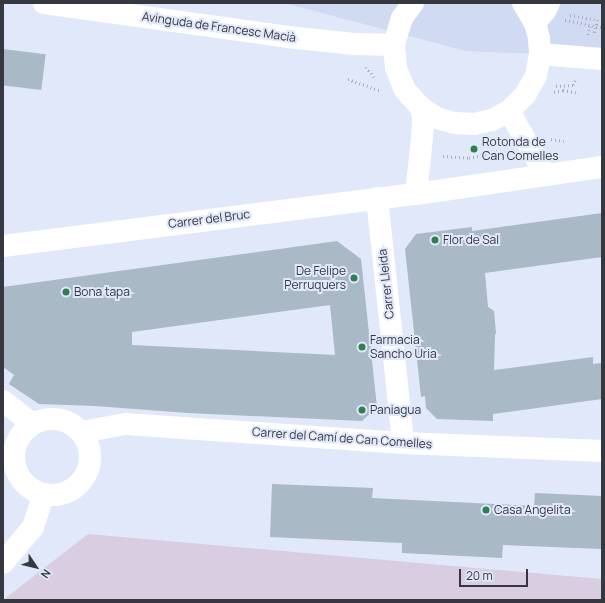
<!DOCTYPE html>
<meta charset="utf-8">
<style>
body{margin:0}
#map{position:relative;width:605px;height:603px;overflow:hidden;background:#e0e8fa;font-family:Manrope,sans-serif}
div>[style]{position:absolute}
.built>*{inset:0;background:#d0daf3}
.green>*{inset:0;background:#d9cde1}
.building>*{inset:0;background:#a9b9c6;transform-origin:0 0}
.path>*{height:2.5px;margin-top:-1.25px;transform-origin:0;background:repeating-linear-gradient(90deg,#a8aebc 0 1px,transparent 0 4px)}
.minor>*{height:22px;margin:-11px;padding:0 11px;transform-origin:11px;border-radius:11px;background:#fff}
.minor>.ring{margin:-11px;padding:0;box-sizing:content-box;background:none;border:22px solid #fff;border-radius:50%}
.dots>*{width:11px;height:11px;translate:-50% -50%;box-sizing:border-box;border:2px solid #e0e8fa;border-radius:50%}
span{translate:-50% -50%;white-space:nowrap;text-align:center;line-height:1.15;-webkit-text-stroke:4px #e0e8fa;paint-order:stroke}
.street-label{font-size:12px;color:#35383f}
.poi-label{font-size:12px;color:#35383f}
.left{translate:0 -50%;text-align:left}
.right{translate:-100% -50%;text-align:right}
.frame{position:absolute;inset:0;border:4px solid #35383f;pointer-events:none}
.north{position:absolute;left:16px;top:547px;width:40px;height:40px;-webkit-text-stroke:3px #e0e8fa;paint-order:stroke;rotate:125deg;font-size:11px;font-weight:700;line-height:16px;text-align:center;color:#35383f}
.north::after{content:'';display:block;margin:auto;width:14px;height:18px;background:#35383f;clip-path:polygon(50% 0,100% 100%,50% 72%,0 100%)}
.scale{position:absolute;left:459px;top:569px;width:69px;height:18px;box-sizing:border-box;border:2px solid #35383f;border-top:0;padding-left:5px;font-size:12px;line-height:14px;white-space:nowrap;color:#35383f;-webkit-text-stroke:3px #e0e8fa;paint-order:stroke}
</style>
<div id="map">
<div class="built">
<i style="clip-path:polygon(284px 3px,602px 3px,602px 57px,466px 51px)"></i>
</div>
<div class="green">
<i style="clip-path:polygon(88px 534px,602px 579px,602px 600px,3px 600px)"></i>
</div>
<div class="building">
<i style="left:3px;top:49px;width:43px;height:36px;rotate:7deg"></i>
<i style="clip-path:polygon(602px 213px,602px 257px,485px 273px,488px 307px,494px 311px,496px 333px,495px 335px,494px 370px,593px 357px,593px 364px,602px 363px,602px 399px,493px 414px,493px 421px,437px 419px,426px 408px,425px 396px,421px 397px,418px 369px,405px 249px,416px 234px,472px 227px,472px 231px)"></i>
<i style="clip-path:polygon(evenodd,337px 241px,361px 259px,377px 407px,362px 421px,188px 413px,95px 406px,39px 404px,9px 384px,14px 375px,3px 367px,3px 287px,337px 241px,330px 305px,335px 355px,132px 345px,132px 332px,330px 305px)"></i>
<i style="clip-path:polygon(272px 484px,373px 488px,372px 498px,534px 506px,535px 493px,602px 496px,602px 549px,503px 545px,502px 558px,402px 553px,402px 543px,270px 537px)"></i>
</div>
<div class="path">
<i style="left:570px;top:15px;width:28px;rotate:10deg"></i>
<i style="left:598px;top:20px;width:16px;rotate:105deg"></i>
<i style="left:565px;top:20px;width:38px;rotate:11deg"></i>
<i style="left:588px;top:35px;width:10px;rotate:-79deg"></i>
<i style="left:366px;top:67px;width:13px;rotate:51deg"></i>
<i style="left:348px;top:79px;width:35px;rotate:20deg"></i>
<i style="left:556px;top:86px;width:17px;rotate:-3deg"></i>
<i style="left:573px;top:85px;width:5px;rotate:-68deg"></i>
<i style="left:554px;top:92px;width:9px;rotate:-13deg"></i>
<i style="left:563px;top:90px;width:16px;rotate:11deg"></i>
<i style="left:551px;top:139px;width:13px;rotate:9deg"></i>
<i style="left:443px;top:156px;width:26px;rotate:4deg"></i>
<i style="left:469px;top:158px;width:32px;rotate:-14deg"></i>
</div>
<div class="minor">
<i style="left:44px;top:3px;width:246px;rotate:7.9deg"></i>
<i style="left:288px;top:37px;width:66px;rotate:6.1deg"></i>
<i style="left:354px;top:44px;width:40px;rotate:1.4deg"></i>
<i style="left:413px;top:3px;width:19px;rotate:126deg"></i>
<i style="left:402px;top:18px;width:28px;rotate:107deg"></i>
<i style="left:394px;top:45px;width:23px;rotate:85deg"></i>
<i style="left:396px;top:68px;width:24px;rotate:68deg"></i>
<i style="left:405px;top:90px;width:24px;rotate:48deg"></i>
<i style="left:421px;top:108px;width:19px;rotate:32deg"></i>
<i style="left:437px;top:118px;width:19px;rotate:16deg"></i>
<i style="left:455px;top:123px;width:19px;rotate:3deg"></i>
<i style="left:474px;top:124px;width:18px;rotate:-13deg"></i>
<i style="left:492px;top:120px;width:19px;rotate:-28deg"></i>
<i style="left:509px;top:111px;width:23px;rotate:-45deg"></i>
<i style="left:525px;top:95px;width:22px;rotate:-60deg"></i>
<i style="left:536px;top:76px;width:22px;rotate:-80deg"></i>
<i style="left:540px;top:54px;width:16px;rotate:-94deg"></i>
<i style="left:539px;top:38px;width:16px;rotate:-105deg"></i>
<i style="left:535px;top:23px;width:23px;rotate:-121deg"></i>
<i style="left:535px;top:23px;width:16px;rotate:-50deg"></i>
<i style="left:545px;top:11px;width:9px;rotate:-63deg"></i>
<i style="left:540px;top:54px;width:62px;rotate:4.6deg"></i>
<i style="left:509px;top:111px;width:73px;rotate:60.3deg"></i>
<i style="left:416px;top:194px;width:56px;rotate:-83.9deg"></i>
<i style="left:422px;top:138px;width:20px;rotate:-87deg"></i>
<i style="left:423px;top:118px;width:10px;rotate:-101deg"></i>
<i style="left:377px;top:198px;width:246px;rotate:83.9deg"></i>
<i style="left:3px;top:246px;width:416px;rotate:-7.2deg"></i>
<i style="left:416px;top:194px;width:188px;rotate:-8.3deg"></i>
<i style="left:3px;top:401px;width:37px;rotate:38deg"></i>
<i class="ring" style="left:14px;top:419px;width:54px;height:54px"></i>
<i style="left:82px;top:432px;width:44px;rotate:-10.5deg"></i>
<i style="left:125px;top:424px;width:279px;rotate:3.9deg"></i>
<i style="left:403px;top:443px;width:199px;rotate:2.3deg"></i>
<i style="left:3px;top:563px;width:47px;rotate:-50.2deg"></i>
<i style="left:33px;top:527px;width:35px;rotate:-72deg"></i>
</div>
<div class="dots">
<i style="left:474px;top:149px;background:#307f4f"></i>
<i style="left:435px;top:240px;background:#307f4f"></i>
<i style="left:354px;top:278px;background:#307f4f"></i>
<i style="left:66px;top:292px;background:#307f4f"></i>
<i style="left:362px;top:347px;background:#307f4f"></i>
<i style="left:362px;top:410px;background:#307f4f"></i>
<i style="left:486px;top:510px;background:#307f4f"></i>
</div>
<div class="street-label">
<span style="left:219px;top:27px;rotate:8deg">Avinguda de Francesc Macià</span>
<span style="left:209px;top:219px;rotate:-7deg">Carrer del Bruc</span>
<span style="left:386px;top:284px;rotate:-96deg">Carrer Lleida</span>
<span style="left:342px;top:438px;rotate:4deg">Carrer del Camí de Can Comelles</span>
</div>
<div class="poi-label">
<span class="left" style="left:482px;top:149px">Rotonda de<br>Can Comelles</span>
<span class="left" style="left:443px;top:240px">Flor de Sal</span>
<span class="right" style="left:346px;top:278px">De Felipe<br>Perruquers</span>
<span class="left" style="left:74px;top:292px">Bona tapa</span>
<span class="left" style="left:370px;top:347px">Farmacia<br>Sancho Uria</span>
<span class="left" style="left:370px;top:410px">Paniagua</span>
<span class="left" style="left:494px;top:510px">Casa Angelita</span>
</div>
<div class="frame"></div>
<div class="north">N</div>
<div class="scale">20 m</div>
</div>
